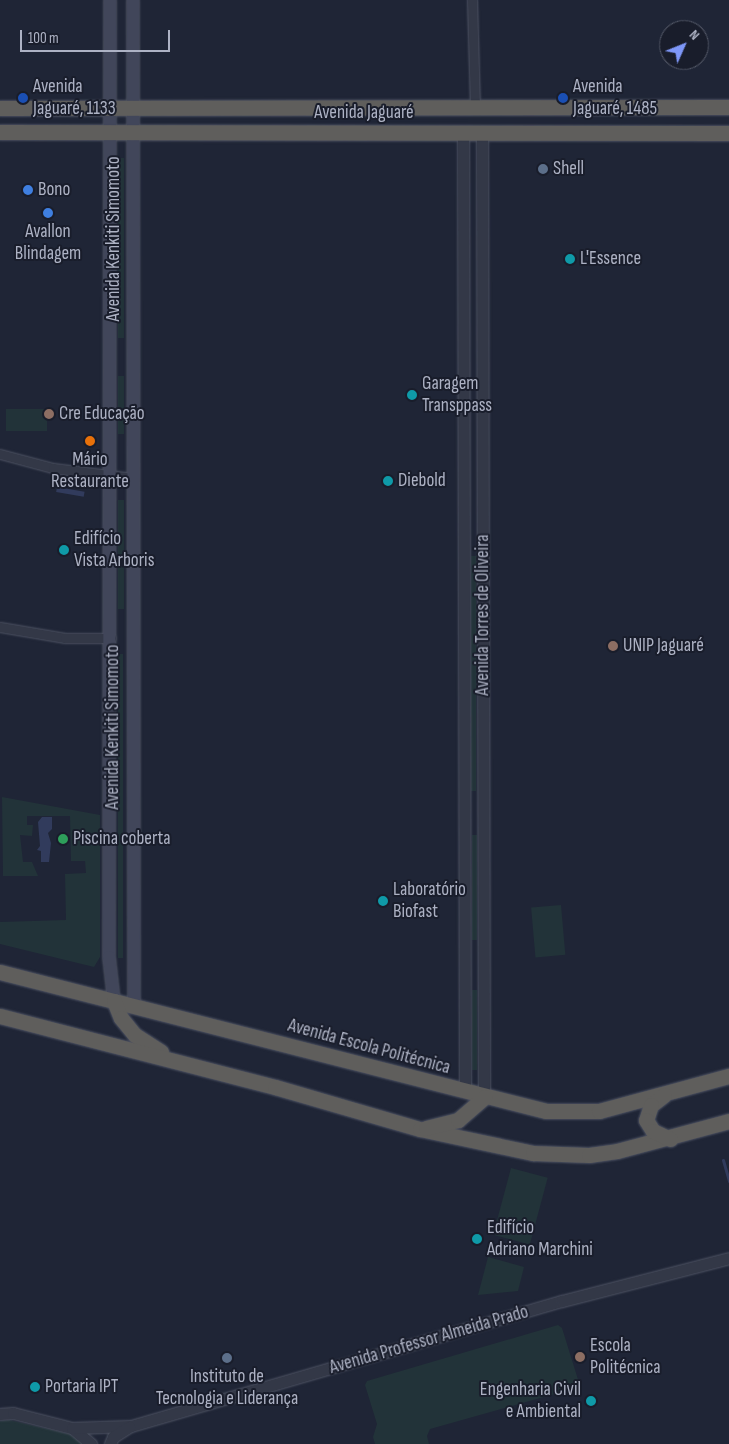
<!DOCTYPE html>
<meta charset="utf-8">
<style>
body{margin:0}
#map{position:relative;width:729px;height:1444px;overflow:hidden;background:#1f2536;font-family:"Sofia Sans Condensed",sans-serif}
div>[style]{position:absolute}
.green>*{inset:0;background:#223339;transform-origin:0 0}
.water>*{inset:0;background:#313b5c;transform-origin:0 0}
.stream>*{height:3px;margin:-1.5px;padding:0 1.5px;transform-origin:1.5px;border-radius:1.5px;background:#313b5c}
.roads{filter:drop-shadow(0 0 1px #4d5262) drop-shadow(0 0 1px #4d5262)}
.minor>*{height:9px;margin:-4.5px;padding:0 4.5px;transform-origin:4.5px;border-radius:4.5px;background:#333847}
.tertiary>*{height:11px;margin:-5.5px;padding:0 5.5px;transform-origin:5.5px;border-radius:5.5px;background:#333847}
.secondary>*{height:12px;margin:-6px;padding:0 6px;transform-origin:6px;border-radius:6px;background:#41465a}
.trunk>*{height:15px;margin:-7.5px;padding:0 7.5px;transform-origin:7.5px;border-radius:7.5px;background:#5f5e5c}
.dots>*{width:14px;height:14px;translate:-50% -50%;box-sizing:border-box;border:2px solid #191d2b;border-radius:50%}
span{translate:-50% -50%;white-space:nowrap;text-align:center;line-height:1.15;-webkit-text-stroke:4px #191d2b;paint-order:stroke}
.poi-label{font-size:19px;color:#adb2c4}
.left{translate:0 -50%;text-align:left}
.right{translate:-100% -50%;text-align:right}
.street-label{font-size:19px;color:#adb2c4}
.north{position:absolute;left:659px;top:20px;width:50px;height:50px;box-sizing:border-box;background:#191d2b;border:1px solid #545968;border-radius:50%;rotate:46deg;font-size:14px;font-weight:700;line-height:20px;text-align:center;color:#adb2c4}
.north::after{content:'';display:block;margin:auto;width:18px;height:22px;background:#7e97f8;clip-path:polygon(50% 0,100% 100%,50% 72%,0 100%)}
.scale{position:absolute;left:20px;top:30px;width:150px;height:22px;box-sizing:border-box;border:2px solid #adb2c4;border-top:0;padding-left:6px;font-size:15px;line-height:18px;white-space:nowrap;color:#adb2c4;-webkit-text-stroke:4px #191d2b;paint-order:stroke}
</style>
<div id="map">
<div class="green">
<i style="left:124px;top:158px;width:180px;height:6px;rotate:90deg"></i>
<i style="left:118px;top:376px;width:6px;height:58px"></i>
<i style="left:6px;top:409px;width:41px;height:22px"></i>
<i style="left:118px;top:500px;width:6px;height:109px"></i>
<i style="left:471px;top:556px;width:5px;height:235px"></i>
<i style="left:118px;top:654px;width:5px;height:304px"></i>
<i style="clip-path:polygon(2px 797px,100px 815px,100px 957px,94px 967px,0 944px,0 922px,66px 920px,65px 874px,86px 873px,85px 861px,71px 861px,70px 816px,27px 816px,27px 825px,33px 825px,32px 836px,20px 835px,23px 862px,32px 862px,38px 876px,3px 876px)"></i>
<i style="left:472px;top:835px;width:5px;height:105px"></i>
<i style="left:561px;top:905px;width:50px;height:30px;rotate:85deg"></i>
<i style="left:472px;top:990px;width:5px;height:80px"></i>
<i style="left:511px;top:1168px;width:38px;height:69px;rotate:15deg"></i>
<i style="clip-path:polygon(488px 1257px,524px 1267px,518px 1291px,478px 1295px)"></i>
<i style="clip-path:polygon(558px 1325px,562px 1328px,580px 1386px,576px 1388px,430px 1429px,427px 1436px,429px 1444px,375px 1444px,373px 1437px,377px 1424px,365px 1385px,367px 1381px)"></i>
<i style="clip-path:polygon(9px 1420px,70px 1434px,84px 1444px,0 1444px,0 1421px)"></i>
</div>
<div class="water">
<i style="left:57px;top:487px;width:28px;height:5px;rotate:10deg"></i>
<i style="clip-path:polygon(42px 817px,52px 817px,52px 829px,48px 833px,51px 843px,49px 862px,41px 862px,41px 851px,37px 850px,40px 846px,38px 822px)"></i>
</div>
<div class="stream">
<i style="left:723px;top:1160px;width:22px;rotate:74deg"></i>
</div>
<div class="roads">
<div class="minor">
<i style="left:472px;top:0;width:107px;rotate:88.4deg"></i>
<i style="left:0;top:454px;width:55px;rotate:14.8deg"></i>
<i style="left:53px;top:468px;width:80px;rotate:7.2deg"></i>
<i style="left:0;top:627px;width:66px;rotate:9.6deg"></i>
<i style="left:65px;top:638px;width:46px"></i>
</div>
<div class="tertiary">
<i style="left:463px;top:132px;width:960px;rotate:89.88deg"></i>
<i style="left:482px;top:132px;width:965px;rotate:89.88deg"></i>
<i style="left:0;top:1414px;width:13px;rotate:-4deg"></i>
<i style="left:13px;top:1413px;width:61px;rotate:14.3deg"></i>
<i style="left:72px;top:1428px;width:25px;rotate:40deg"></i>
<i style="left:72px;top:1428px;width:59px;rotate:-1.9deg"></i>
<i style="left:131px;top:1426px;width:449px;rotate:-16.2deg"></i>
<i style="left:562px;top:1301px;width:172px;rotate:-14.4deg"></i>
<i style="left:110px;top:1444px;width:8px;rotate:-67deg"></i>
<i style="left:113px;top:1437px;width:19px;rotate:-32deg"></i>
</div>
<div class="secondary">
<i style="left:110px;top:0;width:957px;rotate:90.06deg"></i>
<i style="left:109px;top:957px;width:44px;rotate:83.5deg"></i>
<i style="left:133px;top:0;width:1006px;rotate:89.94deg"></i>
</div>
<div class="trunk">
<i style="left:0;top:108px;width:729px;rotate:-0.08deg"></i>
<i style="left:0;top:132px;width:729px;rotate:0.08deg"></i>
<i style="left:0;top:972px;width:563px;rotate:14.28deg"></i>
<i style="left:546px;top:1111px;width:53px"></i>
<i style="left:599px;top:1111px;width:135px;rotate:-15.1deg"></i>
<i style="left:114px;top:1001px;width:18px;rotate:68deg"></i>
<i style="left:121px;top:1018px;width:22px;rotate:51deg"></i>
<i style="left:135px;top:1035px;width:31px;rotate:33deg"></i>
<i style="left:0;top:1016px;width:284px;rotate:14.5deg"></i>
<i style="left:275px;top:1087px;width:151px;rotate:16.2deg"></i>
<i style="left:420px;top:1129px;width:116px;rotate:12deg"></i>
<i style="left:533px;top:1153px;width:56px;rotate:2deg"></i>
<i style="left:589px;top:1155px;width:28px;rotate:-8deg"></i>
<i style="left:617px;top:1151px;width:116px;rotate:-15deg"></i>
<i style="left:664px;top:1095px;width:16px;rotate:142deg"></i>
<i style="left:651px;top:1105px;width:16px;rotate:108deg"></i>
<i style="left:646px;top:1120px;width:13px;rotate:58deg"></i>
<i style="left:653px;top:1131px;width:19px;rotate:25deg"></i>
<i style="left:426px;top:1128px;width:33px;rotate:-14deg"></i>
<i style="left:458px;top:1120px;width:35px;rotate:-41deg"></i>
</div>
</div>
<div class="dots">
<i style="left:23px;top:98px;background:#1a4fb4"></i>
<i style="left:563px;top:98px;background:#1a4fb4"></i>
<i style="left:543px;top:169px;background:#5c6f8a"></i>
<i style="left:28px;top:190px;background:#3f7fe0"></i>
<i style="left:48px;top:213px;background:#3f7fe0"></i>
<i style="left:570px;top:259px;background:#0f9aa8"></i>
<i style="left:412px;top:395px;background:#0f9aa8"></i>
<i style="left:49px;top:414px;background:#8d6e63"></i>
<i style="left:90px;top:441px;background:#e8710a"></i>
<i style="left:388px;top:481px;background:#0f9aa8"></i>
<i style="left:64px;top:550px;background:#0f9aa8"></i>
<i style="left:613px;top:646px;background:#8d6e63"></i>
<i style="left:63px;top:839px;background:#2e9e5b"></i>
<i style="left:383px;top:901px;background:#0f9aa8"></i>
<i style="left:477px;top:1239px;background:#0f9aa8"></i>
<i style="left:580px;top:1357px;background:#8d6e63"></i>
<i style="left:227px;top:1358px;background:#5c6f8a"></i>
<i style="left:35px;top:1387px;background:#0f9aa8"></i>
<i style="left:591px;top:1401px;background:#0f9aa8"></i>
</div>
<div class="poi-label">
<span class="left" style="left:33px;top:98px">Avenida<br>Jaguaré, 1133</span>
<span class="left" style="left:573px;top:98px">Avenida<br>Jaguaré, 1485</span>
<span class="left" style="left:553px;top:169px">Shell</span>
<span class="left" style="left:38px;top:190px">Bono</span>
<span style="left:48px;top:243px">Avallon<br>Blindagem</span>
<span class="left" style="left:580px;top:259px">L'Essence</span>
<span class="left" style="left:422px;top:395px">Garagem<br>Transppass</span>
<span class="left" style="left:59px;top:414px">Cre Educação</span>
<span style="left:90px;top:471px">Mário<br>Restaurante</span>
<span class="left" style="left:398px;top:481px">Diebold</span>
<span class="left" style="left:74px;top:550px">Edifício<br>Vista Arboris</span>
<span class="left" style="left:623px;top:646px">UNIP Jaguaré</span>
<span class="left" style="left:73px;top:839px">Piscina coberta</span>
<span class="left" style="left:393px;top:901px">Laboratório<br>Biofast</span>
<span class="left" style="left:487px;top:1239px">Edifício<br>Adriano Marchini</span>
<span class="left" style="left:590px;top:1357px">Escola<br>Politécnica</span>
<span style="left:227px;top:1388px">Instituto de<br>Tecnologia e Liderança</span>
<span class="left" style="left:45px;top:1387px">Portaria IPT</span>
<span class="right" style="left:581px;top:1401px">Engenharia Civil<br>e Ambiental</span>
</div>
<div class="street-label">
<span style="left:364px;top:113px">Avenida Jaguaré</span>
<span style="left:114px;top:239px;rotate:-90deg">Avenida Kenkiti Simomoto</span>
<span style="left:483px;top:615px;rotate:-90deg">Avenida Torres de Oliveira</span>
<span style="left:113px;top:727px;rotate:-90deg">Avenida Kenkiti Simomoto</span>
<span style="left:369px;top:1047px;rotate:15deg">Avenida Escola Politécnica</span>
<span style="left:429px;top:1340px;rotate:-16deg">Avenida Professor Almeida Prado</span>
</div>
<div class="north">N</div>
<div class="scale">100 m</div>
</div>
